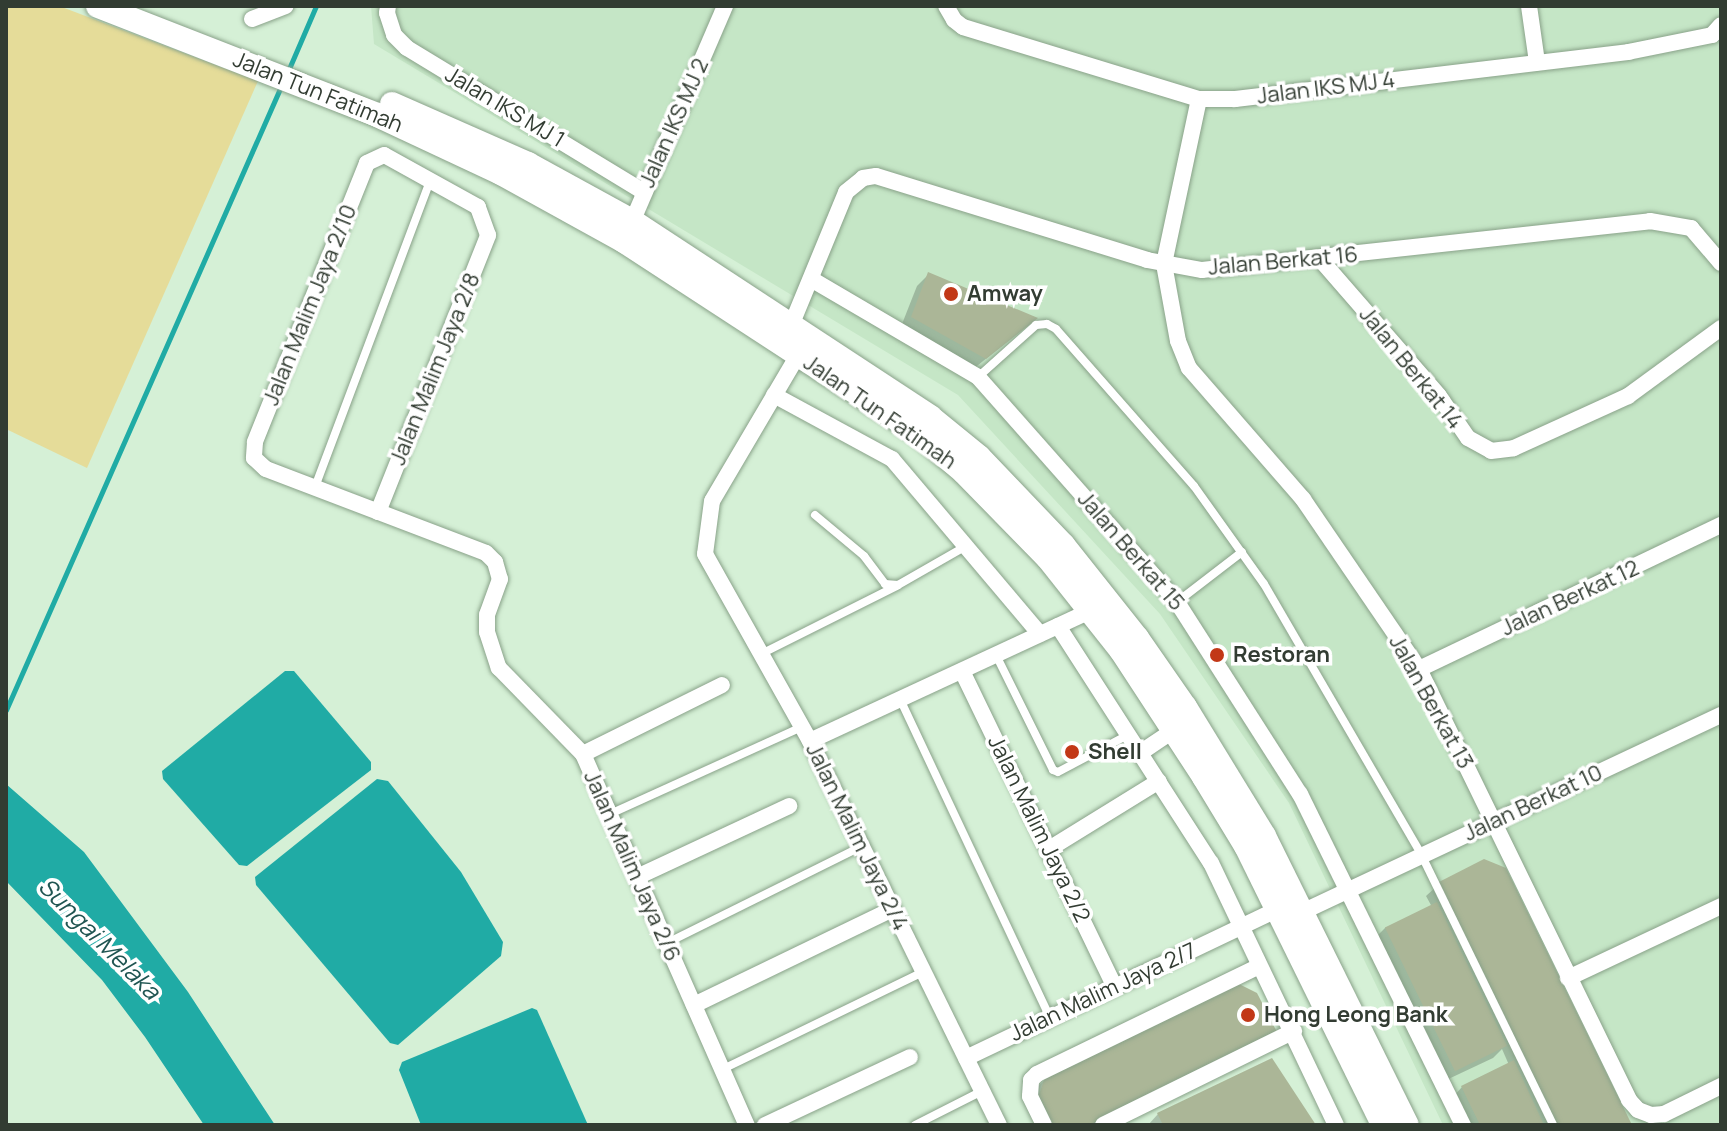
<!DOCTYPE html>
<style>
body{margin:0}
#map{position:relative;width:1727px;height:1131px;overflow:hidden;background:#d5f0d6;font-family:Manrope,sans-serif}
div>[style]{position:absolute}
.built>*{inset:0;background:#c5e6c6}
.green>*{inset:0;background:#e5dc99}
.water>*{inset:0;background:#20aba5}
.shadow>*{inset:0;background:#0003}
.stream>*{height:5px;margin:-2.5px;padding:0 2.5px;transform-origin:2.5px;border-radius:2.5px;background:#20aba5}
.building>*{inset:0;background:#abb697;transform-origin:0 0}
.roads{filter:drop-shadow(0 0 2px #89a289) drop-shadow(0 0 2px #89a289)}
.lane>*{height:8px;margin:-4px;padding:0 4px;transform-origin:4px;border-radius:4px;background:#fff}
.street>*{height:16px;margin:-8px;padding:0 8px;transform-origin:8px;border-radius:8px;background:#fff}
.secondary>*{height:24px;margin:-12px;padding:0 12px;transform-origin:12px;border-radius:12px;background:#fff}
.dots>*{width:22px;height:22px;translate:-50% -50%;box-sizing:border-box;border:4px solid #fff;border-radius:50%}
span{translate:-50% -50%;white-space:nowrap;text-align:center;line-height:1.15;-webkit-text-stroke:7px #fff;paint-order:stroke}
.street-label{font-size:22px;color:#323c32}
.poi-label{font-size:22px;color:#323c32;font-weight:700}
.left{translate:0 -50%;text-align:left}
.water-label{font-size:24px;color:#205552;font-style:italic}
.frame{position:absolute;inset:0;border:8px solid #323c32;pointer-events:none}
</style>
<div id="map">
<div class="built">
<i style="clip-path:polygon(371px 6px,1721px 6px,1721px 1125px,1443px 1125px,1289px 803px,1160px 614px,958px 395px,374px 44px)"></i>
</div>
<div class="green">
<i style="clip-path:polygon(6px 6px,59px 6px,258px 81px,87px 468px,6px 429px)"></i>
</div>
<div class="water">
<i style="clip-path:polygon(285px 671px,294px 671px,371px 762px,371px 770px,247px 866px,239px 865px,163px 779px,162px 771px)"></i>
<i style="clip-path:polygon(377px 779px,388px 781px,461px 872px,503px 942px,501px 956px,398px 1045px,390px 1043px,256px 885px,255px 877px)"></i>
<i style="clip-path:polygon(6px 784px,84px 852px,188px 992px,275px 1125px,204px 1125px,145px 1037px,102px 980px,6px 881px)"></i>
<i style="clip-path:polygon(532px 1008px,537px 1010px,588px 1125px,421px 1125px,399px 1070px,402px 1062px)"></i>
</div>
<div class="shadow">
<i style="clip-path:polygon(929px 274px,1035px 319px,972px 370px,900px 329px,917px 286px)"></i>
<i style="clip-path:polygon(1438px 885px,1630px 1125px,1463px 1125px,1451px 1099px,1462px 1087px,1509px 1065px,1502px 1049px,1493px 1058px,1442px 1082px,1373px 940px,1385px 928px,1432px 907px,1426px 896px)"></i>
<i style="clip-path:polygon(1239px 986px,1099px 1125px,1036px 1125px,1033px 1091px,1046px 1079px)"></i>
<i style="clip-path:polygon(1158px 1114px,1314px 1125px,1148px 1125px)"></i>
</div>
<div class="stream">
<i style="left:288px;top:71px;width:71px;rotate:-66.7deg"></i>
<i style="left:6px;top:710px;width:684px;rotate:-66.21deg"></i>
</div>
<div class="building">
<i style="clip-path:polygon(928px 272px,1038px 318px,986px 359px,911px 317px)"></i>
<i style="clip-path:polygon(1484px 859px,1506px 868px,1632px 1125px,1557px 1125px,1437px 883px)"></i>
<i style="left:1437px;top:902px;width:160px;height:58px;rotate:64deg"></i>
<i style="clip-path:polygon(1239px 984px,1257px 993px,1278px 1034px,1089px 1125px,1053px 1125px,1039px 1095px,1045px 1077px)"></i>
<i style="clip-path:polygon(1272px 1058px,1316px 1125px,1163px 1125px,1157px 1113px)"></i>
<i style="clip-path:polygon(1514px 1060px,1544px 1125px,1480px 1125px,1461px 1086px)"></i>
</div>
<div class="roads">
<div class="lane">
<i style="left:978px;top:377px;width:78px;rotate:-41.9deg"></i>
<i style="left:1036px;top:325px;width:11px;rotate:-5deg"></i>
<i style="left:1047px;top:324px;width:10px;rotate:29deg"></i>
<i style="left:1056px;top:329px;width:209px;rotate:48.7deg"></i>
<i style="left:1194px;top:486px;width:120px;rotate:54.5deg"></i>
<i style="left:1264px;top:584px;width:315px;rotate:59.8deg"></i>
<i style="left:1422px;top:856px;width:299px;rotate:64deg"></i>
<i style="left:315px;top:487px;width:327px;rotate:-69.4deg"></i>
<i style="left:815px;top:515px;width:64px;rotate:39.9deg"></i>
<i style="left:864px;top:556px;width:35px;rotate:53deg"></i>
<i style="left:885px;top:584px;width:13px;rotate:4deg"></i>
<i style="left:898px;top:585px;width:78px;rotate:-29.8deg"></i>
<i style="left:1177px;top:602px;width:82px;rotate:-37.6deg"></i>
<i style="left:761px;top:654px;width:152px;rotate:-26.6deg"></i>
<i style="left:996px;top:655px;width:128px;rotate:63.6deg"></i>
<i style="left:1053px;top:770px;width:5px;rotate:22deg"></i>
<i style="left:1058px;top:772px;width:79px;rotate:-27.9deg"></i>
<i style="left:900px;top:699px;width:350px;rotate:64.8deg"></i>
<i style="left:610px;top:814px;width:211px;rotate:-24.4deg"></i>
<i style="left:667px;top:943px;width:218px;rotate:-26.4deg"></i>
<i style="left:723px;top:1069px;width:222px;rotate:-25.9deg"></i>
<i style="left:915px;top:1125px;width:75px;rotate:-26.9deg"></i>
</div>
<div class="street">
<i style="left:388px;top:6px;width:7px;rotate:98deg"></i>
<i style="left:387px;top:13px;width:23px;rotate:72deg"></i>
<i style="left:394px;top:35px;width:18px;rotate:45deg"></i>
<i style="left:407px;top:48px;width:277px;rotate:31.3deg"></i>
<i style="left:946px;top:6px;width:16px;rotate:60deg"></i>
<i style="left:954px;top:20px;width:11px;rotate:38deg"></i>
<i style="left:963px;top:27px;width:247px;rotate:17deg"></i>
<i style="left:1199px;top:99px;width:36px"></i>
<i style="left:1235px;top:99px;width:396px;rotate:-6.8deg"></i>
<i style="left:1628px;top:52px;width:86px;rotate:-11.4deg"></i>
<i style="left:1712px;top:35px;width:13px;rotate:-48deg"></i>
<i style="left:1529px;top:6px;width:57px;rotate:81.9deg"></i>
<i style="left:252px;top:19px;width:36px;rotate:-21deg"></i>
<i style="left:1199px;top:99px;width:169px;rotate:102deg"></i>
<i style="left:1164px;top:264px;width:78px;rotate:79.7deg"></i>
<i style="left:1178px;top:341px;width:29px;rotate:68deg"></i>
<i style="left:1189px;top:368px;width:174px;rotate:49deg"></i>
<i style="left:1303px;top:499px;width:206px;rotate:55.7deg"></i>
<i style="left:1419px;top:669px;width:479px;rotate:64deg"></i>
<i style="left:1629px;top:1100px;width:13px;rotate:48deg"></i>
<i style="left:1638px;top:1110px;width:14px;rotate:21deg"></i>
<i style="left:1651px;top:1115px;width:13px;rotate:-4deg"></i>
<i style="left:1664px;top:1114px;width:64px;rotate:-26.2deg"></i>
<i style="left:629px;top:229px;width:243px;rotate:-66.7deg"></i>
<i style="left:1320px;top:259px;width:181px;rotate:49deg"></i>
<i style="left:1439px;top:396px;width:51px;rotate:55.4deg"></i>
<i style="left:1468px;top:438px;width:26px;rotate:29deg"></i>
<i style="left:1491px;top:451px;width:23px;rotate:-7deg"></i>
<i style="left:1514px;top:448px;width:125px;rotate:-24.5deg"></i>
<i style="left:1628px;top:396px;width:115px;rotate:-36.2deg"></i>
<i style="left:811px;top:279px;width:194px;rotate:30.4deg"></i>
<i style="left:978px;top:377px;width:300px;rotate:48.5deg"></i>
<i style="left:1177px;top:602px;width:228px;rotate:57.4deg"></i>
<i style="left:1300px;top:794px;width:369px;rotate:63.8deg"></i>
<i style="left:788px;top:333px;width:152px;rotate:-67.6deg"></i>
<i style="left:846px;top:192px;width:22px;rotate:-39deg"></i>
<i style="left:863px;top:178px;width:13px;rotate:-9deg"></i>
<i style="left:876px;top:176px;width:284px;rotate:17.2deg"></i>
<i style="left:1147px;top:260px;width:56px;rotate:10.3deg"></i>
<i style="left:1202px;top:270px;width:451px;rotate:-6.2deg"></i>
<i style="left:1650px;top:221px;width:42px;rotate:9.7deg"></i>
<i style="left:1691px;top:228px;width:46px;rotate:49.4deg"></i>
<i style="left:798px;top:355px;width:169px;rotate:120.5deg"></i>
<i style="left:712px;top:501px;width:53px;rotate:97.5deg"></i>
<i style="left:705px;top:554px;width:214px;rotate:60.7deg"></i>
<i style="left:810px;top:741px;width:428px;rotate:63.8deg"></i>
<i style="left:774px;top:395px;width:134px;rotate:28.5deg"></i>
<i style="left:892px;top:459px;width:229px;rotate:49.8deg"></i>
<i style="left:378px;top:512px;width:298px;rotate:-68.3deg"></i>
<i style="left:488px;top:235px;width:30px;rotate:-110deg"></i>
<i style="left:478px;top:207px;width:107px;rotate:-151deg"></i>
<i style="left:384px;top:155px;width:19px;rotate:155deg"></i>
<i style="left:367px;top:163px;width:301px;rotate:111.9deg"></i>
<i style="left:255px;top:442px;width:16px;rotate:94deg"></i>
<i style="left:254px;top:458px;width:16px;rotate:43deg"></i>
<i style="left:266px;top:469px;width:235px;rotate:20.9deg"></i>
<i style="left:486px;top:553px;width:13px;rotate:45deg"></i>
<i style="left:495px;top:562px;width:18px;rotate:74deg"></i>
<i style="left:500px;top:579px;width:38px;rotate:110deg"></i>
<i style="left:487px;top:615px;width:17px;rotate:90deg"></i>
<i style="left:487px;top:632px;width:38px;rotate:72deg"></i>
<i style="left:499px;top:668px;width:120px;rotate:45.7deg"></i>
<i style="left:583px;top:754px;width:406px;rotate:66.2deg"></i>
<i style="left:1058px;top:626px;width:282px;rotate:57.2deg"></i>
<i style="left:1211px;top:863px;width:290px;rotate:64.5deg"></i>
<i style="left:1419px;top:669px;width:335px;rotate:-25.5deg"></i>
<i style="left:962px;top:671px;width:351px;rotate:64.2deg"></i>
<i style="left:810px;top:741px;width:315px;rotate:-24.9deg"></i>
<i style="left:1140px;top:753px;width:40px;rotate:-34deg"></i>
<i style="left:583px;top:754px;width:155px;rotate:-26.4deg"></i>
<i style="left:1049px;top:849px;width:129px;rotate:-31.7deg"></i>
<i style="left:637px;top:877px;width:168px;rotate:-25deg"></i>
<i style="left:1302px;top:912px;width:463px;rotate:-25.2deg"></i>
<i style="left:1568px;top:978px;width:169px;rotate:-25.2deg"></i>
<i style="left:694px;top:1005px;width:221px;rotate:-25.8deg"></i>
<i style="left:966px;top:1058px;width:346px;rotate:-25.5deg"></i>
<i style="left:765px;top:1125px;width:160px;rotate:-25.1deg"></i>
<i style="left:1044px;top:1125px;width:32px;rotate:-116deg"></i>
<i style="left:1030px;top:1096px;width:16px;rotate:-86deg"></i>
<i style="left:1031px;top:1080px;width:8px;rotate:-45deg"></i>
<i style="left:1037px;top:1074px;width:247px;rotate:-25.9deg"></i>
<i style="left:1103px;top:1125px;width:213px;rotate:-26.2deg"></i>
</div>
<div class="secondary">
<i style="left:98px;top:6px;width:300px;rotate:21.3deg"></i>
<i style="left:377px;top:115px;width:137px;rotate:25.1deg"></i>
<i style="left:501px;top:173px;width:141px;rotate:28.9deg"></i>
<i style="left:624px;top:241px;width:350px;rotate:33.1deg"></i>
<i style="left:917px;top:432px;width:62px;rotate:40.4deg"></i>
<i style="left:964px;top:472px;width:120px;rotate:45.7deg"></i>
<i style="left:1048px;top:558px;width:117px;rotate:51.6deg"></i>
<i style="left:1121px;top:650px;width:152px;rotate:56.8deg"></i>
<i style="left:1204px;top:777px;width:81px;rotate:58.7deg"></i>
<i style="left:1246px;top:846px;width:311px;rotate:63.8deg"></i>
<i style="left:392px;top:104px;width:149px;rotate:23.8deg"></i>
<i style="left:528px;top:164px;width:119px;rotate:28.7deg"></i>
<i style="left:632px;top:221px;width:357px;rotate:33.3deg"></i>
<i style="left:930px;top:417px;width:63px;rotate:39.2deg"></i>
<i style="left:979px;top:457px;width:122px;rotate:46.3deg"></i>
<i style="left:1063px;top:545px;width:119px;rotate:51.5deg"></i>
<i style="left:1137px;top:638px;width:84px;rotate:55.2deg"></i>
<i style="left:1185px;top:707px;width:151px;rotate:58.5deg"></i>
<i style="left:1264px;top:836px;width:322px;rotate:63.7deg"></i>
</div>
</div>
<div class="dots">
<i style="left:951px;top:294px;background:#c23817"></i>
<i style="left:1217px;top:655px;background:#c23817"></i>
<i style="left:1072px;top:752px;background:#c23817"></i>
<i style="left:1248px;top:1015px;background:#c23817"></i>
</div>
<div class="street-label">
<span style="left:1326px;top:88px;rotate:-7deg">Jalan IKS MJ 4</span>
<span style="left:318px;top:92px;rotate:22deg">Jalan Tun Fatimah</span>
<span style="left:505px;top:107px;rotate:31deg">Jalan IKS MJ 1</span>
<span style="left:674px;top:123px;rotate:-66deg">Jalan IKS MJ 2</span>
<span style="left:1283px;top:261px;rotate:-5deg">Jalan Berkat 16</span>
<span style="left:310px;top:305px;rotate:-68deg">Jalan Malim Jaya 2/10</span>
<span style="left:1411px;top:368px;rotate:51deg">Jalan Berkat 14</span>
<span style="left:435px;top:369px;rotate:-68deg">Jalan Malim Jaya 2/8</span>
<span style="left:880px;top:412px;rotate:35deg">Jalan Tun Fatimah</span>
<span style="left:1131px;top:551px;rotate:49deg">Jalan Berkat 15</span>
<span style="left:1570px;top:598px;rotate:-25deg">Jalan Berkat 12</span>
<span style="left:1431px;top:702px;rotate:61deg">Jalan Berkat 13</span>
<span style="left:1533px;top:803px;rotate:-25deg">Jalan Berkat 10</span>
<span style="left:1039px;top:829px;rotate:64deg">Jalan Malim Jaya 2/2</span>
<span style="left:857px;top:837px;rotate:64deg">Jalan Malim Jaya 2/4</span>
<span style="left:632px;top:866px;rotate:66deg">Jalan Malim Jaya 2/6</span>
<span style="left:1103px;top:992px;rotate:-25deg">Jalan Malim Jaya 2/7</span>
</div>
<div class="poi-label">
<span class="left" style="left:967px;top:294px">Amway</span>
<span class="left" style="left:1233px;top:655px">Restoran</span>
<span class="left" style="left:1088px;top:752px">Shell</span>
<span class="left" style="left:1264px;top:1015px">Hong Leong Bank</span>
</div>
<div class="water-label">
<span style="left:100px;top:938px;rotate:45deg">Sungai Melaka</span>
</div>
<div class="frame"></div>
</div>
